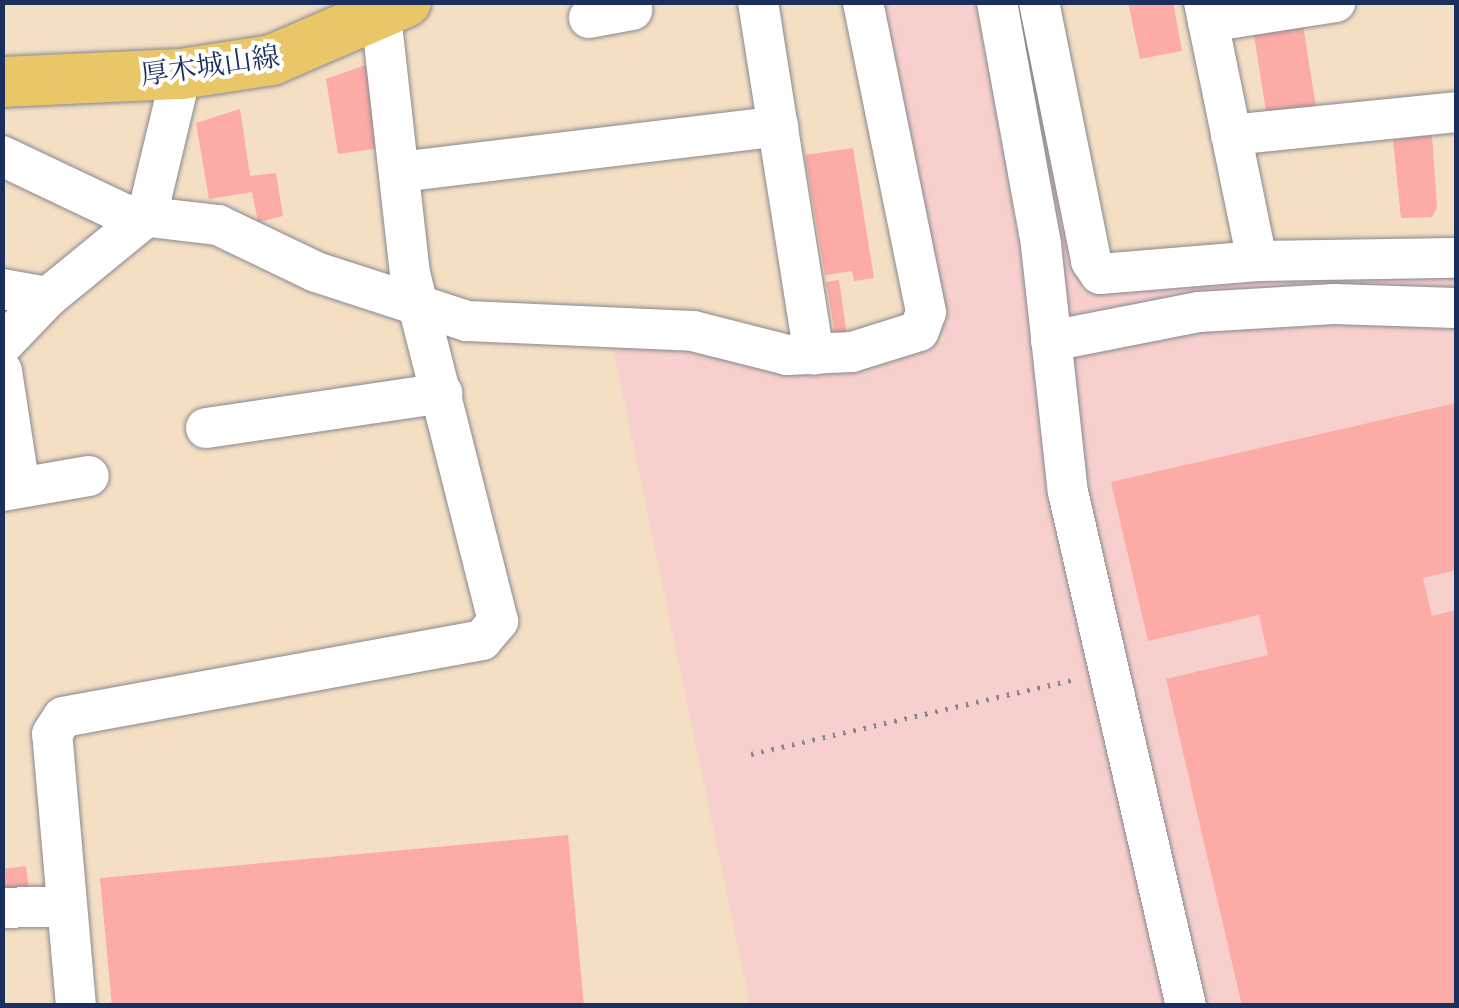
<!DOCTYPE html>
<meta charset="utf-8">
<style>
body{margin:0}
#map{position:relative;width:1459px;height:1008px;overflow:hidden;background:#f4dfc3;font-family:"Libre Caslon Text","Noto Serif JP",serif}
div>[style]{position:absolute}
.built>*{inset:0;background:#f7d0cd}
.building>*{inset:0;background:#fcaba6;transform-origin:0 0}
.path>*{height:5px;margin-top:-2.5px;transform-origin:0;background:repeating-linear-gradient(90deg,#888790 0 2.5px,transparent 0 10.5px)}
.roads{filter:drop-shadow(0 0 2px #888790) drop-shadow(0 0 2px #888790)}
.minor>*{height:40px;margin:-20px;padding:0 20px;transform-origin:20px;border-radius:20px;background:#fff}
.major>*{height:50px;margin:-25px;padding:0 25px;transform-origin:25px;border-radius:25px;background:#e9c769}
span{translate:-50% -50%;white-space:nowrap;text-align:center;line-height:1.15;-webkit-text-stroke:8px #fff;paint-order:stroke}
.street-label{font-size:28px;color:#1b2f5e}
.frame{position:absolute;inset:0;border:5px solid #1b2f5e;pointer-events:none}
</style>
<div id="map">
<div class="built">
<i style="clip-path:polygon(878px 3px,1025px 3px,1082px 292px,1263px 276px,1456px 273px,1456px 1005px,750px 1005px,612px 343px,853px 366px,944px 341px)"></i>
</div>
<div class="building">
<i style="clip-path:polygon(1128px 2px,1173px 2px,1182px 51px,1140px 59px)"></i>
<i style="left:1302px;top:19px;width:91px;height:50px;rotate:81deg"></i>
<i style="clip-path:polygon(369px 64px,380px 148px,338px 154px,326px 79px)"></i>
<i style="clip-path:polygon(240px 109px,250px 176px,276px 173px,283px 216px,258px 222px,252px 192px,209px 199px,196px 123px)"></i>
<i style="clip-path:polygon(1432px 135px,1437px 208px,1432px 217px,1401px 218px,1393px 140px)"></i>
<i style="clip-path:polygon(853px 148px,874px 278px,854px 281px,852px 271px,825px 275px,805px 155px)"></i>
<i style="clip-path:polygon(839px 280px,847px 336px,836px 338px,826px 282px)"></i>
<i style="clip-path:polygon(1456px 403px,1456px 570px,1423px 578px,1432px 616px,1456px 610px,1456px 1006px,1242px 1006px,1166px 679px,1268px 655px,1259px 615px,1148px 641px,1111px 482px)"></i>
<i style="clip-path:polygon(568px 835px,584px 1006px,112px 1006px,100px 878px)"></i>
<i style="left:26px;top:866px;width:26px;height:24px;rotate:83deg"></i>
</div>
<div class="path">
<i style="left:751px;top:754px;width:333px;rotate:-13deg"></i>
</div>
<div class="roads">
<div class="minor">
<i style="left:758px;top:2px;width:357px;rotate:81deg"></i>
<i style="left:997px;top:2px;width:247px;rotate:79.7deg"></i>
<i style="left:1041px;top:245px;width:248px;rotate:83.8deg"></i>
<i style="left:1068px;top:492px;width:527px;rotate:77.07deg"></i>
<i style="left:1039px;top:2px;width:264px;rotate:78.6deg"></i>
<i style="left:1091px;top:261px;width:16px;rotate:55deg"></i>
<i style="left:1100px;top:274px;width:158px;rotate:-4.7deg"></i>
<i style="left:1257px;top:261px;width:199px;rotate:-0.9deg"></i>
<i style="left:1204px;top:2px;width:264px;rotate:78.4deg"></i>
<i style="left:589px;top:18px;width:44px;rotate:-10.5deg"></i>
<i style="left:1208px;top:22px;width:129px;rotate:-8.9deg"></i>
<i style="left:1231px;top:135px;width:226px;rotate:-5.8deg"></i>
<i style="left:2px;top:156px;width:135px;rotate:25.4deg"></i>
<i style="left:124px;top:214px;width:95px;rotate:6.7deg"></i>
<i style="left:218px;top:225px;width:109px;rotate:25.6deg"></i>
<i style="left:316px;top:272px;width:159px;rotate:18deg"></i>
<i style="left:467px;top:321px;width:226px;rotate:2.5deg"></i>
<i style="left:693px;top:331px;width:97px;rotate:14.3deg"></i>
<i style="left:787px;top:355px;width:65px;rotate:-2.6deg"></i>
<i style="left:852px;top:352px;width:70px;rotate:-17.4deg"></i>
<i style="left:919px;top:331px;width:20px;rotate:-70deg"></i>
<i style="left:926px;top:312px;width:316px;rotate:-101.5deg"></i>
<i style="left:400px;top:172px;width:381px;rotate:-6.9deg"></i>
<i style="left:2px;top:289px;width:47px;rotate:9.9deg"></i>
<i style="left:1051px;top:341px;width:151px;rotate:-11.1deg"></i>
<i style="left:1199px;top:312px;width:135px;rotate:-3.4deg"></i>
<i style="left:1334px;top:304px;width:122px;rotate:1.9deg"></i>
<i style="left:2px;top:345px;width:66px;rotate:-46.2deg"></i>
<i style="left:48px;top:297px;width:128px;rotate:-39.3deg"></i>
<i style="left:147px;top:216px;width:146px;rotate:-76.5deg"></i>
<i style="left:2px;top:371px;width:118px;rotate:81.3deg"></i>
<i style="left:206px;top:428px;width:239px;rotate:-8.4deg"></i>
<i style="left:2px;top:491px;width:88px;rotate:-9.8deg"></i>
<i style="left:2px;top:908px;width:65px;rotate:-1.8deg"></i>
<i style="left:76px;top:1006px;width:273px;rotate:-95deg"></i>
<i style="left:52px;top:734px;width:20px;rotate:-57deg"></i>
<i style="left:63px;top:717px;width:426px;rotate:-10.4deg"></i>
<i style="left:482px;top:640px;width:25px;rotate:-50deg"></i>
<i style="left:498px;top:621px;width:358px;rotate:-104.2deg"></i>
<i style="left:410px;top:274px;width:259px;rotate:-96.4deg"></i>
</div>
<div class="major">
<i style="left:2px;top:82px;width:179px;rotate:-2.6deg"></i>
<i style="left:181px;top:74px;width:92px;rotate:-8.7deg"></i>
<i style="left:272px;top:60px;width:146px;rotate:-23.4deg"></i>
</div>
</div>
<div class="street-label">
<span style="left:210px;top:65px;rotate:-8deg">厚木城山線</span>
</div>
<div class="frame"></div>
</div>
